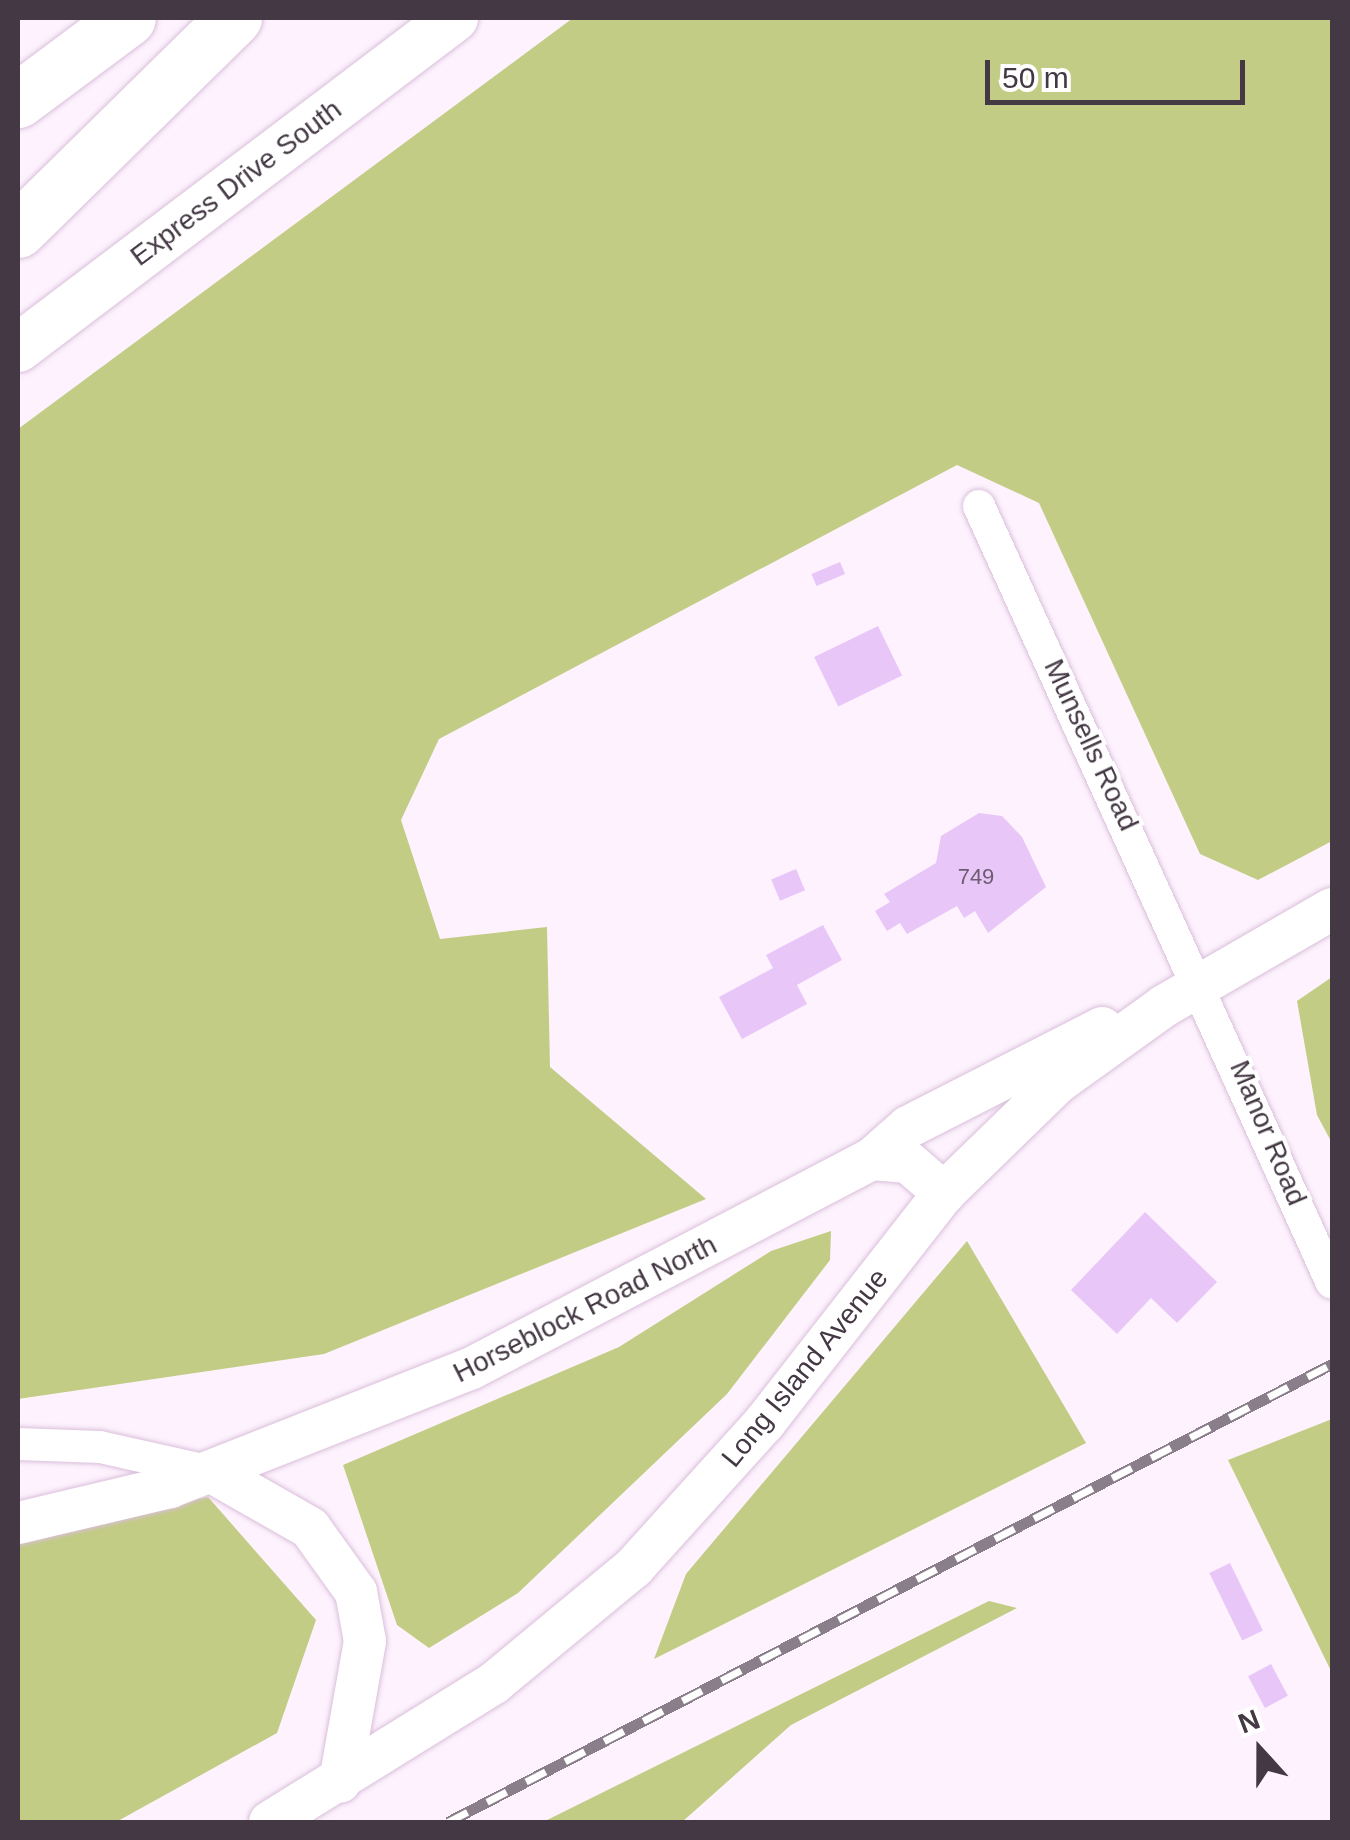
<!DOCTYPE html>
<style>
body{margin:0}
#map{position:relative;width:1350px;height:1840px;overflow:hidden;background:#fdf2fd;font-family:Arial,sans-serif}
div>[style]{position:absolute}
.forest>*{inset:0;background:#c2cc84}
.building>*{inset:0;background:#e8c7f8;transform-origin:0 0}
.roads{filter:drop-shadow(0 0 2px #dabfda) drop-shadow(0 0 2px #dabfda)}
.minor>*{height:32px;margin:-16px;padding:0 16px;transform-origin:16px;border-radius:16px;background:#fff}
.tertiary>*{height:42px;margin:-21px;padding:0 21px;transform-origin:21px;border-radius:21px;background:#fff}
.secondary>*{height:48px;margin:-24px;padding:0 24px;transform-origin:24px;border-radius:24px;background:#fff}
.motorway>*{height:55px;margin:-27.5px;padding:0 27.5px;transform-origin:27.5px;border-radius:27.5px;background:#fff}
.rail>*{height:11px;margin-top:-5.5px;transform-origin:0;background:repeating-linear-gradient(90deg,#fff 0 22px,#897e89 0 44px);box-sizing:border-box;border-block:2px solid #897e89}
span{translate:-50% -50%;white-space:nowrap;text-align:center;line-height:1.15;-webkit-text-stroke:8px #fff;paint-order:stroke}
.number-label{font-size:22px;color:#6c5c70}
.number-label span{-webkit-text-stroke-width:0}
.street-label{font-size:28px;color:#433843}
.frame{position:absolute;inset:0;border:20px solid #433843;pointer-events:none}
.north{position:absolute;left:1210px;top:1700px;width:100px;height:100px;-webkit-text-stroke:8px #fff;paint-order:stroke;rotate:339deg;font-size:28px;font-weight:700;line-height:40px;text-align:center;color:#433843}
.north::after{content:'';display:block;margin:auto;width:35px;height:45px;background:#433843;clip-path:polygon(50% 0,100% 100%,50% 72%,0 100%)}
.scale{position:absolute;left:985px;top:60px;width:260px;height:45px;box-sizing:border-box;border:5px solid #433843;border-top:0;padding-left:12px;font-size:30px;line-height:35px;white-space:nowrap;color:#433843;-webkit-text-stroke:8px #fff;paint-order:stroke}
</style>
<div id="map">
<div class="forest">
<i style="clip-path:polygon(573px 18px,1332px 18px,1332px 841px,1258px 880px,1200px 854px,1039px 503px,957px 465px,439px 739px,401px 820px,440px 939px,547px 927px,550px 1067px,706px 1199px,324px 1354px,18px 1399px,18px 429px)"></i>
<i style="clip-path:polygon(1332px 977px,1332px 1143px,1317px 1115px,1297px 1001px)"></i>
<i style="clip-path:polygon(831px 1231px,830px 1260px,727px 1394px,518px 1593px,429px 1648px,397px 1625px,343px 1465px,619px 1347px,771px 1251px)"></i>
<i style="clip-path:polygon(967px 1241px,1086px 1443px,654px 1659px,686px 1574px)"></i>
<i style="clip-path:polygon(1332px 1419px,1332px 1673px,1228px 1460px)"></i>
<i style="clip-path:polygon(208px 1497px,316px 1620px,277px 1733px,116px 1822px,18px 1822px,18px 1532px)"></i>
<i style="clip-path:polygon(989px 1601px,1017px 1608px,791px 1725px,682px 1822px,543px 1822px)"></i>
</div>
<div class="building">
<i style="left:840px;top:562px;width:13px;height:31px;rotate:67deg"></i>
<i style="left:878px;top:626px;width:55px;height:71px;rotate:64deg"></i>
<i style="clip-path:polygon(979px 813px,1002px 816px,1022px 837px,1046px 887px,988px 933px,975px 911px,964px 918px,957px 906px,907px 934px,900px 923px,887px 931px,875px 911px,890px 902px,884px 894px,936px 863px,941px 836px)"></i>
<i style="left:796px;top:869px;width:23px;height:27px;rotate:67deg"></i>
<i style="clip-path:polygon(823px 925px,842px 960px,797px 985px,807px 1004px,742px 1039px,719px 997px,773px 968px,766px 955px)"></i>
<i style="clip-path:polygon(1145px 1212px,1217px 1282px,1177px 1323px,1151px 1298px,1117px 1334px,1071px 1290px)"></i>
<i style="left:1230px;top:1563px;width:75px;height:23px;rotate:64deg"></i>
<i style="left:1271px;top:1664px;width:36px;height:26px;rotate:62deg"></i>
</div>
<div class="roads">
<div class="minor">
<i style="left:979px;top:506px;width:853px;rotate:65.57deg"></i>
<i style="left:18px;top:1444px;width:82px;rotate:2.1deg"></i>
<i style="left:100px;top:1447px;width:115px;rotate:12.6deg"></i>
</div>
<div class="tertiary">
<i style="left:872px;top:1159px;width:48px;rotate:-41.6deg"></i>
<i style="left:908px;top:1127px;width:218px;rotate:-27deg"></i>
<i style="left:212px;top:1472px;width:113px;rotate:29.7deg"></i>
<i style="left:310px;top:1528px;width:79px;rotate:54.3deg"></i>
<i style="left:356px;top:1592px;width:50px;rotate:79.6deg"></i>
<i style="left:365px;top:1641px;width:143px;rotate:100.1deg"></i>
<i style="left:18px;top:1523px;width:156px;rotate:-13.3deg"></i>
<i style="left:170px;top:1487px;width:322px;rotate:-21.5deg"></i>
<i style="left:470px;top:1369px;width:454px;rotate:-27.6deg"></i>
<i style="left:872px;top:1159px;width:36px;rotate:5deg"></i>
<i style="left:908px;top:1162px;width:48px;rotate:40.7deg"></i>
<i style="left:270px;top:1822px;width:264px;rotate:-31.8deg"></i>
<i style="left:494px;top:1683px;width:182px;rotate:-39.6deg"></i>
<i style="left:634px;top:1567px;width:195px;rotate:-47.9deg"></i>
<i style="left:765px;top:1422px;width:291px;rotate:-52deg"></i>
<i style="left:944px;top:1193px;width:158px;rotate:-44.2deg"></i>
<i style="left:1057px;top:1083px;width:132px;rotate:-35.7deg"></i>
<i style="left:1164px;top:1006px;width:194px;rotate:-30deg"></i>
</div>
<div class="secondary">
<i style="left:18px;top:348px;width:547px;rotate:-37.12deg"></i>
</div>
<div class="motorway">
<i style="left:18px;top:100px;width:137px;rotate:-36.7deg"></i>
<i style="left:18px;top:230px;width:303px;rotate:-44.5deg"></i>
</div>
</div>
<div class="rail">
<i style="left:448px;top:1822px;width:996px;rotate:-27.39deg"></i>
</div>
<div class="number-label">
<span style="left:976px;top:877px">749</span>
</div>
<div class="street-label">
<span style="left:236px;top:183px;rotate:-37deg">Express Drive South</span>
<span style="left:1091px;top:745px;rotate:65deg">Munsells Road</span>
<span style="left:1268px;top:1133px;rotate:67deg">Manor Road</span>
<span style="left:585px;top:1309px;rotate:-27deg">Horseblock Road North</span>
<span style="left:805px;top:1368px;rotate:-51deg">Long Island Avenue</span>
</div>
<div class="frame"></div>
<div class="north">N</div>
<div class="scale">50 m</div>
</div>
